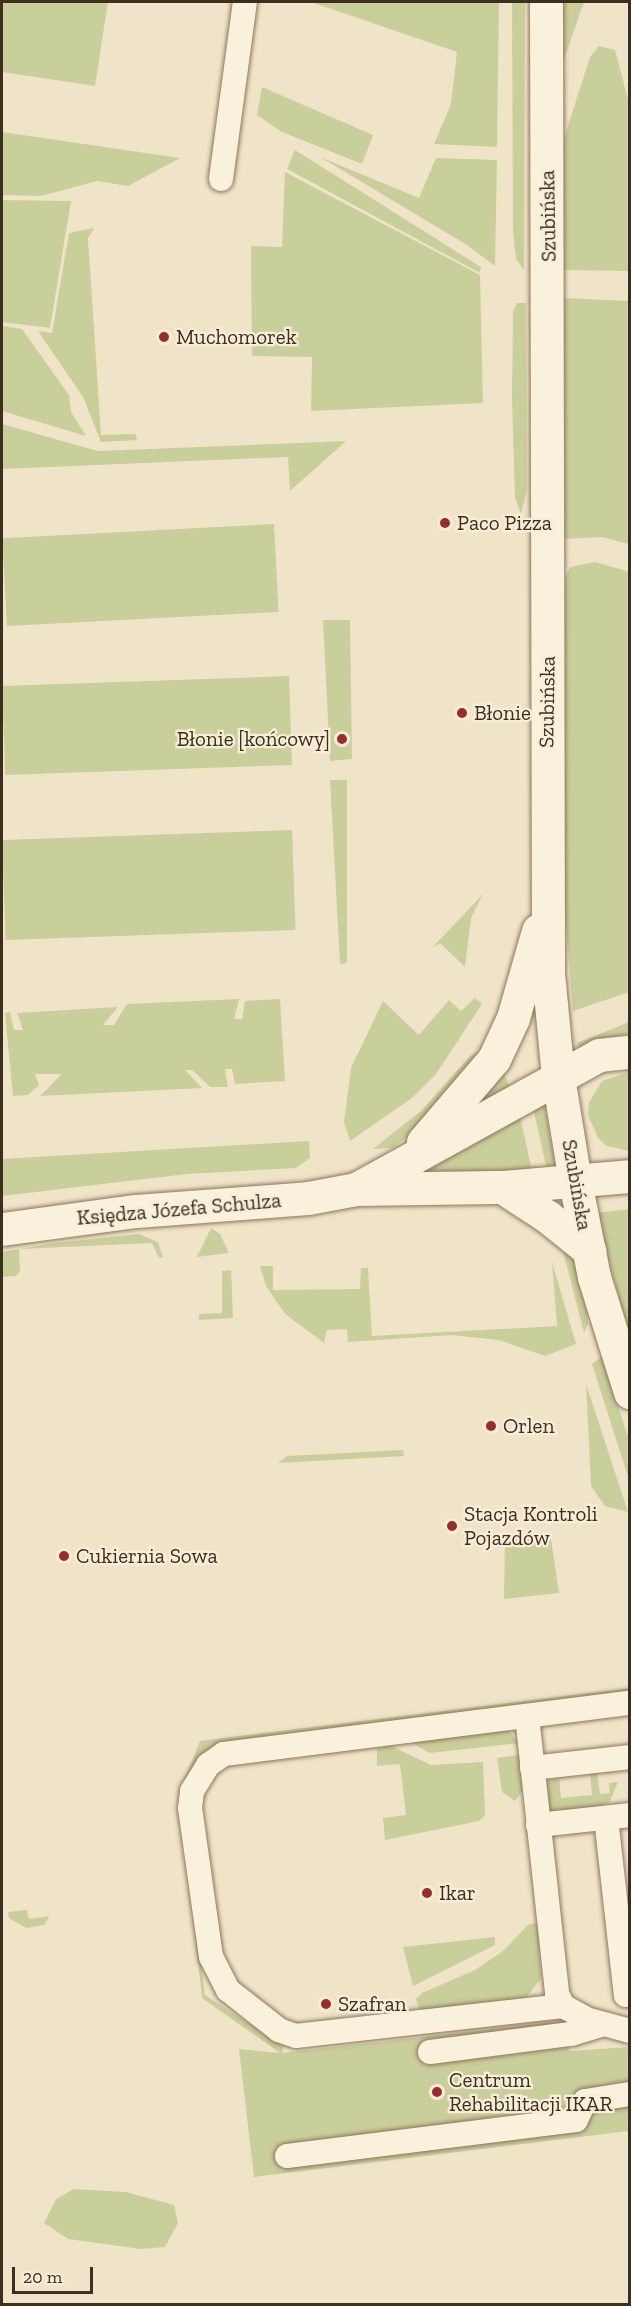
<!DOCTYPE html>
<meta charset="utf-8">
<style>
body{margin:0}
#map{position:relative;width:631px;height:2306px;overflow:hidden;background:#f0e4c8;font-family:"Zilla Slab",serif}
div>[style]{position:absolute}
.green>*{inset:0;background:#c9cf9b;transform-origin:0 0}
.roads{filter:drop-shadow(0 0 2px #8d765c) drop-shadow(0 0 2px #8d765c)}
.street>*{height:24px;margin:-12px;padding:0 12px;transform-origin:12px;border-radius:12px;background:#faf1dc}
.secondary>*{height:33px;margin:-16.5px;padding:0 16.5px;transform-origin:16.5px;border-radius:16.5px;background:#faf1dc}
.dots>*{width:16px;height:16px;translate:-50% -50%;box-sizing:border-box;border:3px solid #f7eed8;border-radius:50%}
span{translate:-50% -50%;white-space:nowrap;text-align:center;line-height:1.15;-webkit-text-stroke:4.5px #f7eed8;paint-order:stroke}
.street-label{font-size:21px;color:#3d2e20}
.poi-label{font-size:21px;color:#3d2e20}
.left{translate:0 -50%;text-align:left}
.right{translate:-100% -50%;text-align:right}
.frame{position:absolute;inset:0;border:3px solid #3d2e20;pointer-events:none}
.scale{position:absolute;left:12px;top:2267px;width:81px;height:27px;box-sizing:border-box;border:3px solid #3d2e20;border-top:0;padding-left:8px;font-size:18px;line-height:21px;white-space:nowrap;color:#3d2e20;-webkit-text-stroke:4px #f7eed8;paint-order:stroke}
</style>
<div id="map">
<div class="green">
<i style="clip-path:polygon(2px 2px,108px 2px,95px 86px,2px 72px)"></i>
<i style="clip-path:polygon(311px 2px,499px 2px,497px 147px,434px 144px,451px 104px,457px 52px)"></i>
<i style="clip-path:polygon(512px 2px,525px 2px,524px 270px,516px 259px,513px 231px)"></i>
<i style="clip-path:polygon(561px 2px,584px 2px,561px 68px)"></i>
<i style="clip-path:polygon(599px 46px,615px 50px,629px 103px,629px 271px,562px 270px,560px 151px,590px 57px)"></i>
<i style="clip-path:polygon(262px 87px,373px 135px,362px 164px,282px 132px,257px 115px)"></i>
<i style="clip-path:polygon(2px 132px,180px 158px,128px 186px,97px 181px,41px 196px,2px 195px)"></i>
<i style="clip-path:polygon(295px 150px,481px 267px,480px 273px,287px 169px)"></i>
<i style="clip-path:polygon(320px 157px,419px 198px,436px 158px,497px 160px,495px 266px,467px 245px)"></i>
<i style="clip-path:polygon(285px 172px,480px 275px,483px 403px,311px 411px,312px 357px,252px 356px,251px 246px,282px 247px)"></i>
<i style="clip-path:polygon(2px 200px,71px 201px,50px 328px,2px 322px)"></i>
<i style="clip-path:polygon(94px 228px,88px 238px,101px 435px,136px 434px,137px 440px,101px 442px,83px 397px,38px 331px,52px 333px,69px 233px)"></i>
<i style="clip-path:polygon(563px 298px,629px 301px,629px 544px,602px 537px,564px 539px)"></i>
<i style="clip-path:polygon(517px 303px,526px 303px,527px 490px,521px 514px,515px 497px,512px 400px,513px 312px)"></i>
<i style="clip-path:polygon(2px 326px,22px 329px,69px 395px,71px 412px,86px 436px,2px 411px)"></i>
<i style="clip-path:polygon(2px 424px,98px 451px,346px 441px,290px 491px,288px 457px,2px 469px)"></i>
<i style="left:274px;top:524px;width:88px;height:272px;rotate:87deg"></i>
<i style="clip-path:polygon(595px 562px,630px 572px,629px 992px,573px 1011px,565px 912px,563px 583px,570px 567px)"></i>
<i style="clip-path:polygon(323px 620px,350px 620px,352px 759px,330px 761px)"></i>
<i style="left:289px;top:676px;width:89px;height:287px;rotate:88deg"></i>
<i style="clip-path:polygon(330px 780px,347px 780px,347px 963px,340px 964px)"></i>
<i style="left:292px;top:830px;width:100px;height:290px;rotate:88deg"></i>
<i style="clip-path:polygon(483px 894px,471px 918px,465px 967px,440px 943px,432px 948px)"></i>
<i style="clip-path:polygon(475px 998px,482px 1004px,436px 1074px,412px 1098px,350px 1141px,344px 1122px,351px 1068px,383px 1001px,419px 1035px,449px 1000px,461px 1011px)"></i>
<i style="clip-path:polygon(239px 999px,234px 1019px,242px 1019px,245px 1001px,280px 999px,285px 1081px,235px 1084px,232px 1069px,225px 1069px,228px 1087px,210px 1087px,192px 1070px,185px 1070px,202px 1088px,40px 1096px,62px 1074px,35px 1074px,39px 1085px,28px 1095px,13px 1096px,5px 1013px,10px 1012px,14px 1030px,23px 1030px,17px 1013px,118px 1007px,103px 1025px,114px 1025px,127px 1004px)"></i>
<i style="clip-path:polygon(629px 1022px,629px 1033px,579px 1047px,577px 1043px)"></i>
<i style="clip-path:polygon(481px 1050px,412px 1134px,392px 1148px,373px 1149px,422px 1110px,470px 1056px)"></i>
<i style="clip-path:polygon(502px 1067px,511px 1091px,472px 1107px)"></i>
<i style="clip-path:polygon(629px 1072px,630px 1072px,629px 1151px,607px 1146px,598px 1138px,588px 1115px,589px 1102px,602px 1081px)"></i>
<i style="clip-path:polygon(544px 1102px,555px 1166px,547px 1170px,532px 1103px)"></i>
<i style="clip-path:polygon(519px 1111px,532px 1171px,418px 1177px,409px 1170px)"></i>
<i style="clip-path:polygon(309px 1141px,310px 1158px,296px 1168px,187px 1174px,2px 1196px,2px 1159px)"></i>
<i style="clip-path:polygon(629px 1209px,629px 1334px,596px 1213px)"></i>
<i style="clip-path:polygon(211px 1228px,220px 1234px,229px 1253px,197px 1257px)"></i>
<i style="clip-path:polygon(139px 1234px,158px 1242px,163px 1257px,159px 1258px,152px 1243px,19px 1249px,20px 1271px,16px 1276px,2px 1277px,2px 1252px,54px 1243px)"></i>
<i style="clip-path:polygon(560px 1239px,575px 1262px,585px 1300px,588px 1324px,584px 1333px)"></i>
<i style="clip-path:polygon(552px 1262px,576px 1344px,545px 1356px,499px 1340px,452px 1335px,348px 1342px,347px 1329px,327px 1330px,324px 1343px,285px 1314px,266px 1286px,260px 1266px,273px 1266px,273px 1290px,360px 1289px,361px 1268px,368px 1268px,372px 1336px,557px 1326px)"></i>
<i style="clip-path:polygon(231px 1270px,233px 1318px,199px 1320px,199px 1314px,222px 1313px,222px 1271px)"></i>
<i style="clip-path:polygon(602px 1356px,629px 1440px,629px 1480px,592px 1364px)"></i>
<i style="clip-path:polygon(586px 1384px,628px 1512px,605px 1506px,591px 1486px)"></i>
<i style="clip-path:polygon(403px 1450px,404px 1456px,278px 1463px,287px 1456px)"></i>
<i style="clip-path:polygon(536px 1534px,551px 1539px,559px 1593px,504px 1599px,505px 1538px)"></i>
<i style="clip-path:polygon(629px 1688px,629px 1693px,220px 1744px,201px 1757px,182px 1795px,205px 1995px,284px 2046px,282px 2053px,565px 2021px,569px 2051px,629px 2047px,629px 2131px,254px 2177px,239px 2049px,280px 2053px,202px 1998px,179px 1793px,200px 1741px)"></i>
<i style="clip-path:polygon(508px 1729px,518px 1743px,430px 1753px,403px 1738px)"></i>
<i style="clip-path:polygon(391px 1746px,431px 1765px,483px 1762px,485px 1816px,479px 1821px,385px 1840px,383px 1818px,406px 1815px,400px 1764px,377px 1766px,377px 1748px)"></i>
<i style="clip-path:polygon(519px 1755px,523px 1790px,515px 1801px,502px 1792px,497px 1758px)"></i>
<i style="clip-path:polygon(597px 1772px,600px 1794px,610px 1793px,609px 1783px,618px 1782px,610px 1801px,600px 1807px,552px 1812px,547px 1808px,544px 1788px,550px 1780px,559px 1778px,561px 1798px,592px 1795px,590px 1775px)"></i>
<i style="clip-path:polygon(27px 1910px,29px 1919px,49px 1916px,48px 1919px,44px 1925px,26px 1928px,9px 1918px,8px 1912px)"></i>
<i style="clip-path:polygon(538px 1923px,541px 1979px,524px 2000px,421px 2015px,416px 1999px,422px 1993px,475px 1970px,503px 1951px,529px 1924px)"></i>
<i style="clip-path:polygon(495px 1937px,495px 1945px,413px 1986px,403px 1947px)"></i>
<i style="clip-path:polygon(74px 2189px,126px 2192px,174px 2205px,178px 2223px,165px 2247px,141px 2249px,68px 2239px,44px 2223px,56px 2199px)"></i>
</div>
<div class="roads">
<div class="street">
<i style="left:221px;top:179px;width:179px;rotate:-82.3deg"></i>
<i style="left:527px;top:1716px;width:280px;rotate:83.8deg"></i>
<i style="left:557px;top:1994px;width:13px;rotate:63deg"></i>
<i style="left:563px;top:2006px;width:26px;rotate:29deg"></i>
<i style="left:586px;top:2019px;width:46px;rotate:15.3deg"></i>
<i style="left:532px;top:1768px;width:99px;rotate:-6.4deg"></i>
<i style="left:606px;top:1818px;width:178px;rotate:83.6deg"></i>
<i style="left:626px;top:1995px;width:4px"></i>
<i style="left:538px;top:1825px;width:93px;rotate:-6.2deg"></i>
<i style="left:563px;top:2006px;width:269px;rotate:173.6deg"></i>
<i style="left:296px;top:2036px;width:18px;rotate:-161deg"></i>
<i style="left:279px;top:2030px;width:65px;rotate:-141.9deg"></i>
<i style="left:228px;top:1990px;width:37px;rotate:-117deg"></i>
<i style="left:211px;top:1957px;width:150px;rotate:-98deg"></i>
<i style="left:190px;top:1808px;width:17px;rotate:-83deg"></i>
<i style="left:192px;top:1791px;width:31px;rotate:-58deg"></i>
<i style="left:208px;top:1765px;width:19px;rotate:-35deg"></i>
<i style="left:224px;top:1754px;width:409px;rotate:-7.2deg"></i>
<i style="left:430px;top:2052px;width:142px;rotate:-7.3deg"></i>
<i style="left:571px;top:2034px;width:31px;rotate:-17deg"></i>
<i style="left:287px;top:2156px;width:291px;rotate:-7.1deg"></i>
<i style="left:576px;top:2120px;width:21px;rotate:-65deg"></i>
<i style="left:585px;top:2101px;width:46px;rotate:-8.8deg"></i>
</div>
<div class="secondary">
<i style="left:546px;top:2px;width:971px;rotate:89.88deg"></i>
<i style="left:548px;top:973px;width:104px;rotate:84.5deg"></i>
<i style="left:558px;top:1077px;width:105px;rotate:80.7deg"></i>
<i style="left:575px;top:1181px;width:98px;rotate:78.8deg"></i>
<i style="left:594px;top:1277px;width:121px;rotate:72.6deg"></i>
<i style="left:423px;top:1142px;width:109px;rotate:-49.5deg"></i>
<i style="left:494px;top:1059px;width:45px;rotate:-65.1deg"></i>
<i style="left:513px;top:1018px;width:91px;rotate:-74deg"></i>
<i style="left:502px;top:1187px;width:55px;rotate:33.1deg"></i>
<i style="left:548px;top:1217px;width:53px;rotate:38.8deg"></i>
<i style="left:358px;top:1188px;width:275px;rotate:-28.9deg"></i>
<i style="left:599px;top:1055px;width:31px;rotate:-6deg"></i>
<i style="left:2px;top:1229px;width:135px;rotate:-7.7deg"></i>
<i style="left:136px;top:1211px;width:172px;rotate:-4.3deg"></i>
<i style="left:308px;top:1198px;width:49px;rotate:-10.6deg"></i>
<i style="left:356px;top:1189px;width:146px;rotate:-0.8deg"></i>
<i style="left:502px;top:1187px;width:128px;rotate:-4.9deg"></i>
</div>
</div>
<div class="dots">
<i style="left:164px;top:337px;background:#9e2a2b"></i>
<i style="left:445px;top:523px;background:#9e2a2b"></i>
<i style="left:462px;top:713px;background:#9e2a2b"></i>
<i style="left:342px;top:739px;background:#9e2a2b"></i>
<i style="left:491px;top:1426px;background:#9e2a2b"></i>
<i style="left:452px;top:1526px;background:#9e2a2b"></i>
<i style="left:64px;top:1556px;background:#9e2a2b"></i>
<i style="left:427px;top:1893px;background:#9e2a2b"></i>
<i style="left:326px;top:2004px;background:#9e2a2b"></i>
<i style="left:437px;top:2092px;background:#9e2a2b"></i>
</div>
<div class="street-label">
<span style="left:548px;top:216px;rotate:-91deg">Szubińska</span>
<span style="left:547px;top:702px;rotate:-89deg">Szubińska</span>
<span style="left:577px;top:1185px;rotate:80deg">Szubińska</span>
<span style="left:179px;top:1209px;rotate:-5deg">Księdza Józefa Schulza</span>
</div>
<div class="poi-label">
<span class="left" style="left:176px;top:337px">Muchomorek</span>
<span class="left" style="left:457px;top:523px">Paco Pizza</span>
<span class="left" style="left:474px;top:713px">Błonie</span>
<span class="right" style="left:330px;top:739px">Błonie [końcowy]</span>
<span class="left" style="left:503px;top:1426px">Orlen</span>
<span class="left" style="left:464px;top:1526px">Stacja Kontroli<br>Pojazdów</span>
<span class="left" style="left:76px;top:1556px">Cukiernia Sowa</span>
<span class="left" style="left:439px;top:1893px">Ikar</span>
<span class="left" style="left:338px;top:2004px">Szafran</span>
<span class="left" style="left:449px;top:2092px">Centrum<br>Rehabilitacji IKAR</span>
</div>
<div class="frame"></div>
<div class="scale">20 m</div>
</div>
